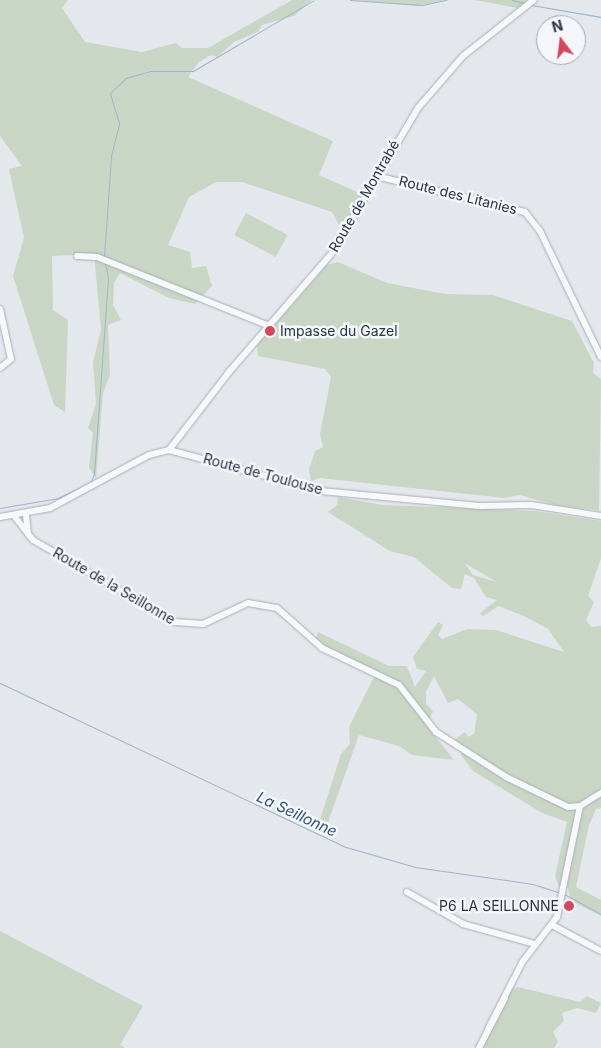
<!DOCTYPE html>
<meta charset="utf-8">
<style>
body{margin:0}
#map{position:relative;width:601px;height:1048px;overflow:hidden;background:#e4e7ec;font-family:Inter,sans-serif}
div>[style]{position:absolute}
.green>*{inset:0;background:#c9d6c5;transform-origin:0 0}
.stream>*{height:1px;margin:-0.5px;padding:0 0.5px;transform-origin:0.5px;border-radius:0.5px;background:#9fb4cc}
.roads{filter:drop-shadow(0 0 1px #a9aeb7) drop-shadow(0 0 1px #a9aeb7)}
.minor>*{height:6px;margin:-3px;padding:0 3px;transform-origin:3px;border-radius:3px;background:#f7f8fa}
.dots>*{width:14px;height:14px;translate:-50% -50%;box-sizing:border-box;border:2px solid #f4f6f9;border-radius:50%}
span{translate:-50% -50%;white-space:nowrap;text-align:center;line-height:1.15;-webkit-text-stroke:5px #f4f6f9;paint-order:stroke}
.street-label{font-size:14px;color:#2b3445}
.poi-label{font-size:14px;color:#2b3445}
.left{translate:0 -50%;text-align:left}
.right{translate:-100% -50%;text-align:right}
.water-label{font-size:15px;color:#34527a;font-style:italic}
.north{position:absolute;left:536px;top:15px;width:50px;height:50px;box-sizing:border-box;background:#f4f6f9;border:1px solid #a4a8b1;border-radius:50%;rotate:345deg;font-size:14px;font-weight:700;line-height:20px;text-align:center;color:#2b3445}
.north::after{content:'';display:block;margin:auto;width:18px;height:22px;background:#d1495b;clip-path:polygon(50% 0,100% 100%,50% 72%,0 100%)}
</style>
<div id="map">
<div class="green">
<i style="clip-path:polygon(0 0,68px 0,62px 8px,85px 42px,142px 52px,176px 43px,182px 48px,208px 48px,292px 0,312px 0,294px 16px,262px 25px,258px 32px,234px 42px,217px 57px,211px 55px,198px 63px,188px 77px,333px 141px,319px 175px,364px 195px,343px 232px,332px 212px,242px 182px,216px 182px,189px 197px,168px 245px,190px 252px,192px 268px,206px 266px,212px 286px,195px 304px,169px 298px,120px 273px,114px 283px,113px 305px,121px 320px,108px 325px,110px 375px,103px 393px,96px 479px,89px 467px,93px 433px,88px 428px,96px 404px,93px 362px,101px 330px,94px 254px,52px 256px,53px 310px,68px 320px,65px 412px,54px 405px,13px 276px,24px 238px,9px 169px,22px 166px,0 136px)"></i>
<i style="clip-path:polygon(354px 0,445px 0,417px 6px)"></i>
<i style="clip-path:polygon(474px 0,525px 0,527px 1px,518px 8px)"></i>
<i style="left:246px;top:213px;width:47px;height:25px;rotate:28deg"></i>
<i style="clip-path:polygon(338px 262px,387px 283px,445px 294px,493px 295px,572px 321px,594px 363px,593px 373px,601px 379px,599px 510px,559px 506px,520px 495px,504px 498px,320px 478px,311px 481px,309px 470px,315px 451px,323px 447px,320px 434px,331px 377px,325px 369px,258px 356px,257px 345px,327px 265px)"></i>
<i style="clip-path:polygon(evenodd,338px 497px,383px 505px,535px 511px,601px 521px,601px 558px,588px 596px,594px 602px,586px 620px,591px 627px,601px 626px,601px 808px,596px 809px,589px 825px,576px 887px,601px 900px,601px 916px,571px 901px,568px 888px,559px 886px,555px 876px,567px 822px,542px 813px,473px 771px,461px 755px,463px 746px,454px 740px,465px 732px,468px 737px,474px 734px,477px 714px,458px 699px,448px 703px,434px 676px,426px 692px,426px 704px,433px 711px,427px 726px,454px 760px,412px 755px,399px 746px,359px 735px,326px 828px,318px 826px,341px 754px,350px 744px,349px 727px,375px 675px,315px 641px,318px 632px,389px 666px,407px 666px,415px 687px,426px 671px,417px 669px,413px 657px,438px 622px,443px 625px,438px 635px,442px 639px,467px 629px,496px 630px,564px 652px,548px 629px,526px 617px,499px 606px,483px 616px,480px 613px,497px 600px,486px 597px,474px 578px,465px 574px,461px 589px,452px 588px,414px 557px,390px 551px,328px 512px,337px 505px,338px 497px,465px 564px,466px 564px,497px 582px,473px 575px,465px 564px)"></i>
<i style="clip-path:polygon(0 931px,143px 1006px,120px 1045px,125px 1048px,0 1048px)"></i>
<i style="clip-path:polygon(518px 987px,580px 1002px,587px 996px,601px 1003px,596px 1013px,577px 1008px,562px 1013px,564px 1021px,553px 1032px,558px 1042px,554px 1048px,483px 1048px,510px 990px)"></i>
</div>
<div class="stream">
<i style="left:350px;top:0;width:72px;rotate:4deg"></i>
<i style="left:422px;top:5px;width:25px;rotate:-12deg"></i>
<i style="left:512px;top:0;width:12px;rotate:14deg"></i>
<i style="left:531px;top:5px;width:71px;rotate:9.7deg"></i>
<i style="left:104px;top:257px;width:101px;rotate:-86deg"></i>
<i style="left:111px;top:156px;width:34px;rotate:-76deg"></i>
<i style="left:119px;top:123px;width:31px;rotate:-107deg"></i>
<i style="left:110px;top:93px;width:22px;rotate:-43deg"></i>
<i style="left:126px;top:78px;width:25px;rotate:-16deg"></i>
<i style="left:150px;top:71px;width:43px"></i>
<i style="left:193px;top:71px;width:140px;rotate:-30.4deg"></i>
<i style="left:0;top:508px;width:59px;rotate:-9.8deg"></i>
<i style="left:58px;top:498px;width:35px;rotate:-25deg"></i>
<i style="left:90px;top:483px;width:10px;rotate:-66deg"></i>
<i style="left:94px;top:474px;width:196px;rotate:-85.9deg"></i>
<i style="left:108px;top:278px;width:15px;rotate:-101deg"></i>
<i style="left:0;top:683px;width:383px;rotate:25.4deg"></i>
<i style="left:346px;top:847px;width:72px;rotate:16.2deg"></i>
<i style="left:415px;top:867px;width:119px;rotate:8.2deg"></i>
<i style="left:533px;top:884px;width:29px;rotate:18deg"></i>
<i style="left:564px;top:894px;width:42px;rotate:28.4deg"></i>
</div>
<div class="roads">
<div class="minor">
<i style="left:376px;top:176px;width:153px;rotate:13.6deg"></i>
<i style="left:525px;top:212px;width:24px;rotate:52deg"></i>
<i style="left:540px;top:231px;width:140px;rotate:64.2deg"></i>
<i style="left:77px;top:256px;width:20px;rotate:3deg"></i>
<i style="left:97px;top:257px;width:183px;rotate:21.8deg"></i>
<i style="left:0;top:309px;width:51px;rotate:77.6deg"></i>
<i style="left:11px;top:359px;width:14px;rotate:141deg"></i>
<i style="left:169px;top:450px;width:98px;rotate:-52.4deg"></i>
<i style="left:229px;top:372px;width:157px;rotate:-49.1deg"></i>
<i style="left:332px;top:253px;width:169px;rotate:-59.3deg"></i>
<i style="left:418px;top:108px;width:69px;rotate:-49.1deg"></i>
<i style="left:463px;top:56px;width:90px;rotate:-38.3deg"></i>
<i style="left:26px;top:515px;width:19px;rotate:84deg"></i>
<i style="left:0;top:517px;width:51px;rotate:-10.2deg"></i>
<i style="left:50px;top:508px;width:112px;rotate:-28.2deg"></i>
<i style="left:149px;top:455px;width:21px;rotate:-14deg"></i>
<i style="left:169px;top:450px;width:157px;rotate:15.1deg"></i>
<i style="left:321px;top:491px;width:159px;rotate:5.4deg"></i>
<i style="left:479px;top:506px;width:52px;rotate:-1.1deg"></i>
<i style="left:531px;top:505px;width:71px;rotate:8.9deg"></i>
<i style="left:15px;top:517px;width:29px;rotate:52deg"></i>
<i style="left:33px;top:540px;width:164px;rotate:30deg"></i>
<i style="left:175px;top:622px;width:28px;rotate:4deg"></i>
<i style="left:203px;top:624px;width:50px;rotate:-25deg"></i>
<i style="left:248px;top:603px;width:29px;rotate:10deg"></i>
<i style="left:277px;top:608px;width:60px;rotate:41.6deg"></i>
<i style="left:322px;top:648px;width:85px;rotate:25.7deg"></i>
<i style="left:399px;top:685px;width:60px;rotate:51.8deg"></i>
<i style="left:436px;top:732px;width:83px;rotate:32.7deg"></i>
<i style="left:506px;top:777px;width:69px;rotate:25.8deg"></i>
<i style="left:568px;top:807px;width:12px;rotate:-5deg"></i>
<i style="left:580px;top:806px;width:25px;rotate:-32deg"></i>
<i style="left:407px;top:892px;width:64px;rotate:29.7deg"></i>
<i style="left:463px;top:924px;width:75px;rotate:15.5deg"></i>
<i style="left:552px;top:925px;width:55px;rotate:28deg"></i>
<i style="left:488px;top:1029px;width:76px;rotate:-62.8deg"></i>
<i style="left:523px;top:961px;width:56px;rotate:-52.3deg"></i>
<i style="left:557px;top:917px;width:113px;rotate:-78.3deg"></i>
<i style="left:479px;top:1048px;width:56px;rotate:-62.5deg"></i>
</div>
</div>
<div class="dots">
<i style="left:270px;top:331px;background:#d1495b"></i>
<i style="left:569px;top:906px;background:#d1495b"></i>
</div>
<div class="street-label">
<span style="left:458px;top:195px;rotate:14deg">Route des Litanies</span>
<span style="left:364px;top:196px;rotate:-60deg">Route de Montrabé</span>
<span style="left:263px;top:474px;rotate:15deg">Route de Toulouse</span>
<span style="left:114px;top:586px;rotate:30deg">Route de la Seillonne</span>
</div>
<div class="poi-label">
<span class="left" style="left:280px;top:331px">Impasse du Gazel</span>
<span class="right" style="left:559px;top:906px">P6 LA SEILLONNE</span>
</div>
<div class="water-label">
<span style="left:297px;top:814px;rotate:25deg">La Seillonne</span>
</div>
<div class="north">N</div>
</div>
